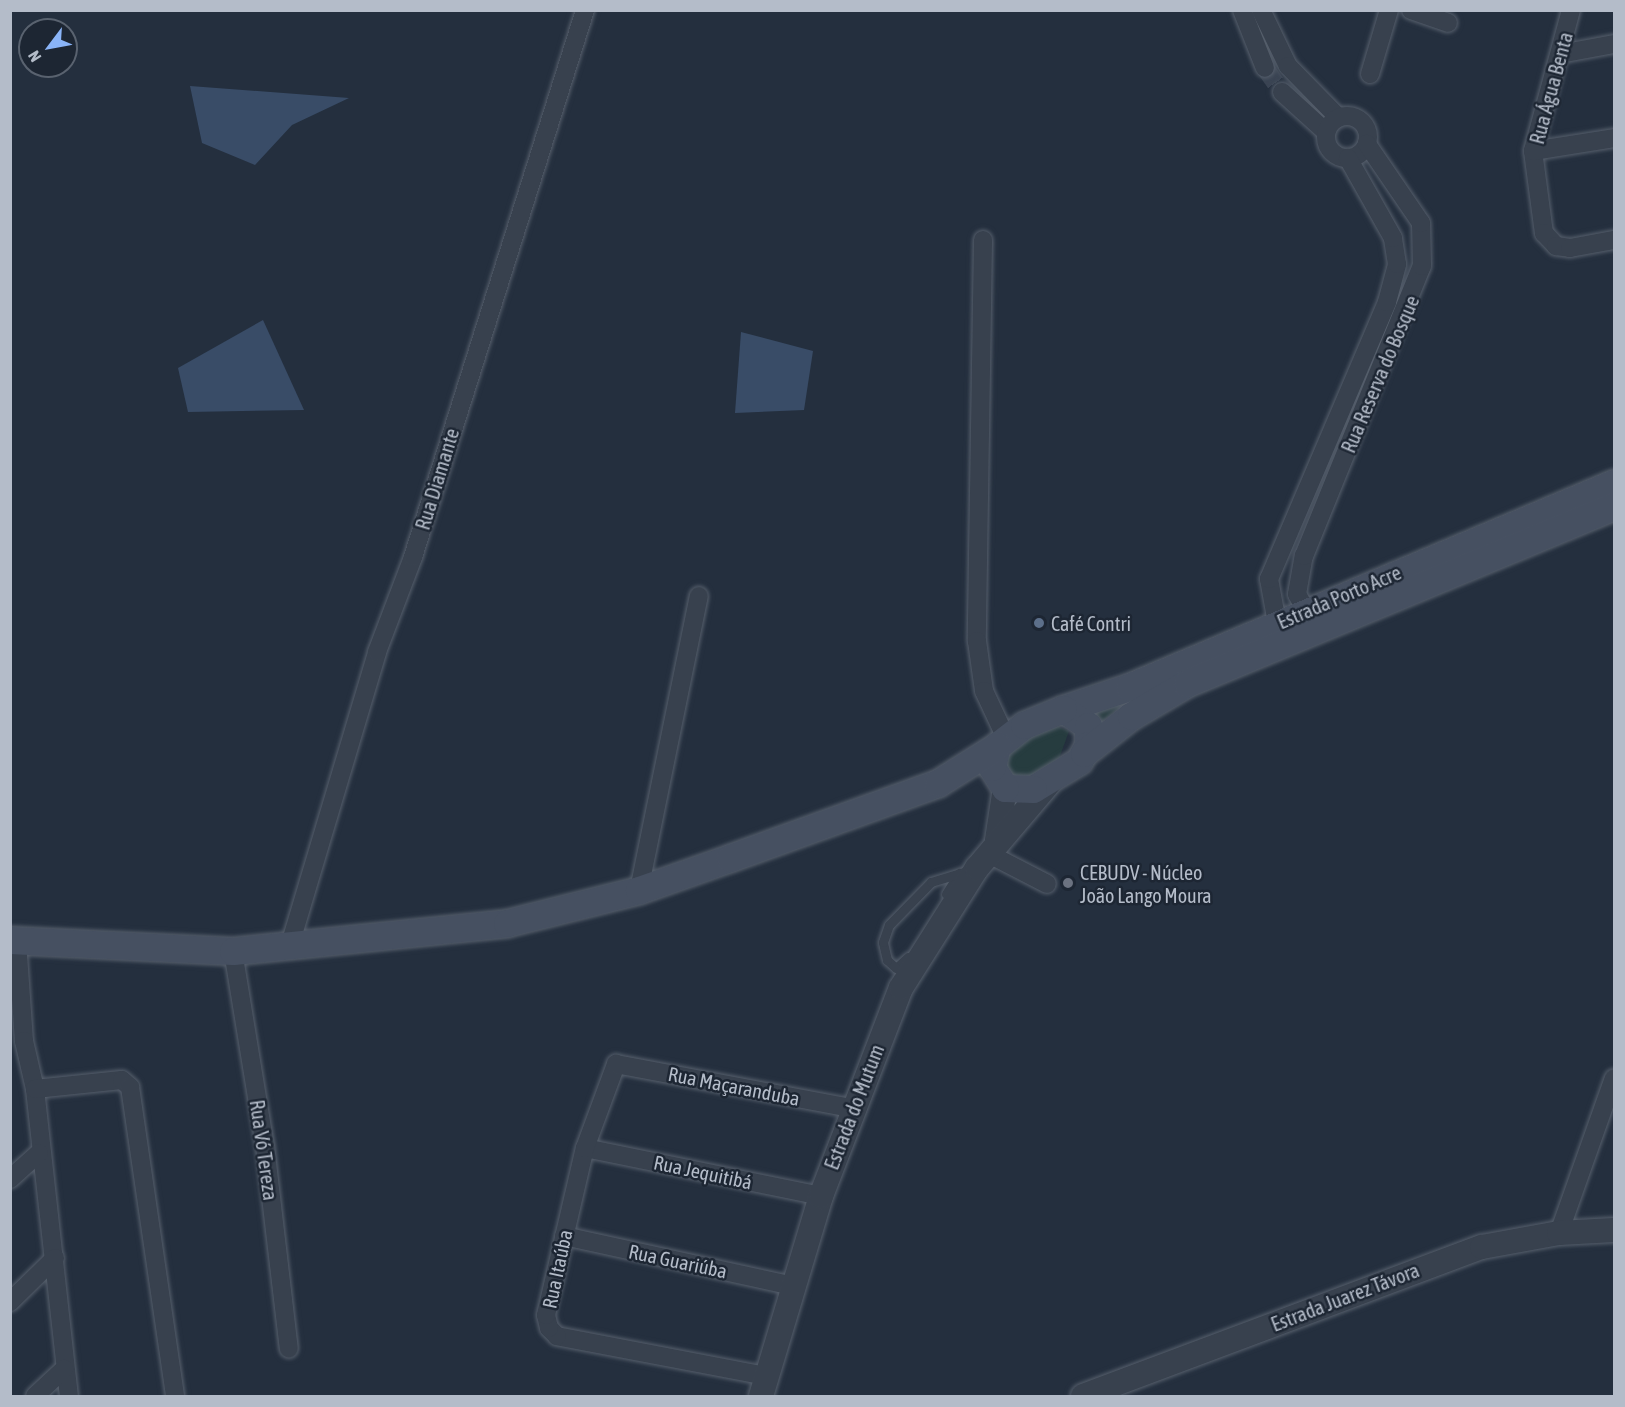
<!DOCTYPE html>
<meta charset="utf-8">
<style>
body{margin:0}
#map{position:relative;width:1625px;height:1407px;overflow:hidden;background:#242f3e;font-family:"Asap Condensed",sans-serif}
div>[style]{position:absolute}
.green>*{inset:0;background:#263c3f}
.water>*{inset:0;background:#394c67}
.minor-tunnel>*{height:18px;margin-top:-9px;transform-origin:0;background:repeating-linear-gradient(90deg,#3a4453 0 18px,transparent 0 27px)}
.roads{filter:drop-shadow(0 0 2px #565f6c) drop-shadow(0 0 2px #565f6c)}
.service>*{height:9px;margin:-4.5px;padding:0 4.5px;transform-origin:4.5px;border-radius:4.5px;background:#38414e}
.minor>*{height:18px;margin:-9px;padding:0 9px;transform-origin:9px;border-radius:9px;background:#38414e}
.minor>.ring{margin:-9px;padding:0;box-sizing:content-box;background:none;border:18px solid #38414e;border-radius:50%}
.tertiary>*{height:24px;margin:-12px;padding:0 12px;transform-origin:12px;border-radius:12px;background:#38414e}
.secondary>*{height:27px;margin:-13.5px;padding:0 13.5px;transform-origin:13.5px;border-radius:13.5px;background:#465061}
.dots>*{width:16px;height:16px;translate:-50% -50%;box-sizing:border-box;border:3px solid #1d2633;border-radius:50%}
span{translate:-50% -50%;white-space:nowrap;text-align:center;line-height:1.15;-webkit-text-stroke:5px #1d2633;paint-order:stroke}
.street-label{font-size:20px;color:#b4bcc9}
.poi-label{font-size:20px;color:#b4bcc9}
.left{translate:0 -50%;text-align:left}
.frame{position:absolute;inset:0;border:12px solid #b4bcc9;pointer-events:none}
.north{position:absolute;left:18px;top:18px;width:60px;height:60px;box-sizing:border-box;background:#1d2633;border:2px solid #59626f;border-radius:50%;rotate:238deg;font-size:16px;font-weight:700;line-height:24px;text-align:center;color:#b4bcc9}
.north::after{content:'';display:block;margin:auto;width:21px;height:27px;background:#8ab4f8;clip-path:polygon(50% 0,100% 100%,50% 72%,0 100%)}
</style>
<div id="map">
<div class="green">
<i style="clip-path:polygon(1136px 694px,1094px 728px,1084px 711px)"></i>
<i style="clip-path:polygon(1052px 724px,1069px 731px,1059px 759px,1030px 780px,1005px 772px,1010px 749px)"></i>
</div>
<div class="water">
<i style="clip-path:polygon(190px 86px,349px 98px,292px 125px,255px 165px,202px 143px)"></i>
<i style="clip-path:polygon(263px 320px,304px 410px,188px 412px,178px 368px)"></i>
<i style="clip-path:polygon(741px 332px,813px 351px,804px 410px,735px 413px)"></i>
</div>
<div class="minor-tunnel">
<i style="left:1265px;top:68px;width:29px;rotate:55deg"></i>
</div>
<div class="roads">
<div class="service">
<i style="left:946px;top:894px;width:25px;rotate:-58deg"></i>
<i style="left:908px;top:957px;width:16px;rotate:137deg"></i>
<i style="left:896px;top:968px;width:12px;rotate:-138deg"></i>
<i style="left:887px;top:960px;width:18px;rotate:-103deg"></i>
<i style="left:883px;top:942px;width:18px;rotate:-71deg"></i>
<i style="left:889px;top:925px;width:60px;rotate:-45.7deg"></i>
<i style="left:931px;top:882px;width:41px;rotate:-17.1deg"></i>
</div>
<div class="minor">
<i style="left:1242px;top:10px;width:62px;rotate:68.4deg"></i>
<i style="left:1261px;top:10px;width:62px;rotate:64.3deg"></i>
<i style="left:1288px;top:66px;width:71px;rotate:45.6deg"></i>
<i style="left:1411px;top:10px;width:39px;rotate:19deg"></i>
<i style="left:1571px;top:10px;width:146px;rotate:105.1deg"></i>
<i style="left:1533px;top:151px;width:83px;rotate:82.4deg"></i>
<i style="left:1544px;top:233px;width:18px;rotate:47deg"></i>
<i style="left:1556px;top:246px;width:14px;rotate:8deg"></i>
<i style="left:1570px;top:248px;width:45px;rotate:-10.3deg"></i>
<i style="left:1560px;top:54px;width:55px;rotate:-10.5deg"></i>
<i style="left:1370px;top:74px;width:67px;rotate:-73.5deg"></i>
<i style="left:1282px;top:92px;width:59px;rotate:42.3deg"></i>
<i class="ring" style="left:1326px;top:116px;width:24px;height:24px"></i>
<i style="left:1533px;top:151px;width:82px;rotate:-9.1deg"></i>
<i style="left:983px;top:240px;width:401px;rotate:90.9deg"></i>
<i style="left:977px;top:641px;width:50px;rotate:82deg"></i>
<i style="left:984px;top:691px;width:52px;rotate:64.9deg"></i>
<i style="left:1306px;top:611px;width:19px;rotate:-118deg"></i>
<i style="left:1297px;top:594px;width:39px;rotate:-80deg"></i>
<i style="left:1304px;top:556px;width:313px;rotate:-67.9deg"></i>
<i style="left:1422px;top:266px;width:43px;rotate:-91.3deg"></i>
<i style="left:1421px;top:223px;width:96px;rotate:-124.4deg"></i>
<i style="left:1277px;top:623px;width:45px;rotate:-100.3deg"></i>
<i style="left:1269px;top:579px;width:301px;rotate:-66.9deg"></i>
<i style="left:1387px;top:302px;width:39px;rotate:-75deg"></i>
<i style="left:1397px;top:264px;width:26px;rotate:-99deg"></i>
<i style="left:1393px;top:238px;width:92px;rotate:-119.4deg"></i>
<i style="left:989px;top:854px;width:65px;rotate:27.3deg"></i>
<i style="left:639px;top:890px;width:300px;rotate:-78.5deg"></i>
<i style="left:17px;top:941px;width:100px;rotate:86deg"></i>
<i style="left:24px;top:1041px;width:49px;rotate:77.1deg"></i>
<i style="left:35px;top:1089px;width:309px;rotate:83.7deg"></i>
<i style="left:289px;top:948px;width:309px;rotate:-73.4deg"></i>
<i style="left:377px;top:652px;width:102px;rotate:-69.2deg"></i>
<i style="left:413px;top:557px;width:573px;rotate:-72.54deg"></i>
<i style="left:233px;top:951px;width:198px;rotate:80.7deg"></i>
<i style="left:265px;top:1146px;width:204px;rotate:83.3deg"></i>
<i style="left:35px;top:1089px;width:87px;rotate:-5.9deg"></i>
<i style="left:122px;top:1080px;width:11px;rotate:41deg"></i>
<i style="left:130px;top:1087px;width:312px;rotate:81.7deg"></i>
<i style="left:585px;top:1148px;width:241px;rotate:11.5deg"></i>
<i style="left:10px;top:1179px;width:39px;rotate:-42deg"></i>
<i style="left:1559px;top:1233px;width:164px;rotate:-70.5deg"></i>
<i style="left:564px;top:1236px;width:234px;rotate:12.3deg"></i>
<i style="left:10px;top:1302px;width:63px;rotate:-44.4deg"></i>
<i style="left:766px;top:1376px;width:213px;rotate:-169.2deg"></i>
<i style="left:557px;top:1336px;width:11px;rotate:-135deg"></i>
<i style="left:549px;top:1328px;width:13px;rotate:-103deg"></i>
<i style="left:546px;top:1315px;width:171px;rotate:-76.9deg"></i>
<i style="left:585px;top:1148px;width:90px;rotate:-69.7deg"></i>
<i style="left:616px;top:1064px;width:240px;rotate:10.6deg"></i>
<i style="left:35px;top:1396px;width:40px;rotate:-43deg"></i>
</div>
<div class="tertiary">
<i style="left:997px;top:840px;width:53px;rotate:-81.3deg"></i>
<i style="left:761px;top:1396px;width:209px;rotate:-73.3deg"></i>
<i style="left:821px;top:1196px;width:223px;rotate:-69deg"></i>
<i style="left:901px;top:988px;width:142px;rotate:-57.7deg"></i>
<i style="left:977px;top:868px;width:113px;rotate:-49.7deg"></i>
<i style="left:1083px;top:1396px;width:426px;rotate:-20.5deg"></i>
<i style="left:1482px;top:1247px;width:78px;rotate:-10.3deg"></i>
<i style="left:1559px;top:1233px;width:55px;rotate:-3.1deg"></i>
</div>
<div class="secondary">
<i style="left:1063px;top:709px;width:70px;rotate:-18.4deg"></i>
<i style="left:1129px;top:687px;width:526px;rotate:-22.81deg"></i>
<i style="left:1063px;top:709px;width:30px;rotate:34deg"></i>
<i style="left:1088px;top:726px;width:19px;rotate:90deg"></i>
<i style="left:1088px;top:745px;width:18px;rotate:119deg"></i>
<i style="left:1079px;top:761px;width:54px;rotate:148.7deg"></i>
<i style="left:1033px;top:789px;width:28px;rotate:-178deg"></i>
<i style="left:1005px;top:788px;width:25px;rotate:-122deg"></i>
<i style="left:992px;top:767px;width:22px;rotate:-77deg"></i>
<i style="left:997px;top:746px;width:34px;rotate:-38deg"></i>
<i style="left:1024px;top:725px;width:42px;rotate:-22.3deg"></i>
<i style="left:1084px;top:753px;width:60px;rotate:-38.2deg"></i>
<i style="left:1131px;top:716px;width:65px;rotate:-30.5deg"></i>
<i style="left:1187px;top:683px;width:462px;rotate:-22.5deg"></i>
<i style="left:10px;top:940px;width:223px;rotate:2.8deg"></i>
<i style="left:233px;top:951px;width:275px;rotate:-5.8deg"></i>
<i style="left:507px;top:923px;width:136px;rotate:-14deg"></i>
<i style="left:639px;top:890px;width:96px;rotate:-19.4deg"></i>
<i style="left:730px;top:858px;width:221px;rotate:-19.8deg"></i>
<i style="left:938px;top:783px;width:70px;rotate:-32.1deg"></i>
</div>
</div>
<div class="dots">
<i style="left:1039px;top:623px;background:#5c6f8a"></i>
<i style="left:1068px;top:883px;background:#6b7280"></i>
</div>
<div class="street-label">
<span style="left:1551px;top:88px;rotate:-75deg">Rua Água Benta</span>
<span style="left:1380px;top:374px;rotate:-67deg">Rua Reserva do Bosque</span>
<span style="left:437px;top:479px;rotate:-73deg">Rua Diamante</span>
<span style="left:1339px;top:597px;rotate:-23deg">Estrada Porto Acre</span>
<span style="left:734px;top:1086px;rotate:11deg">Rua Maçaranduba</span>
<span style="left:854px;top:1107px;rotate:-69deg">Estrada do Mutum</span>
<span style="left:264px;top:1150px;rotate:82deg">Rua Vó Tereza</span>
<span style="left:703px;top:1172px;rotate:12deg">Rua Jequitibá</span>
<span style="left:678px;top:1261px;rotate:12deg">Rua Guariúba</span>
<span style="left:557px;top:1269px;rotate:-78deg">Rua Itaúba</span>
<span style="left:1345px;top:1297px;rotate:-21deg">Estrada Juarez Távora</span>
</div>
<div class="poi-label">
<span class="left" style="left:1051px;top:623px">Café Contri</span>
<span class="left" style="left:1080px;top:884px">CEBUDV - Núcleo<br>João Lango Moura</span>
</div>
<div class="frame"></div>
<div class="north">N</div>
</div>
